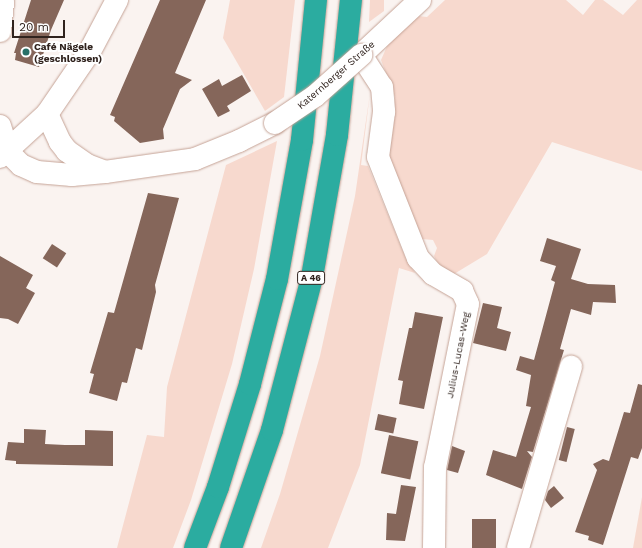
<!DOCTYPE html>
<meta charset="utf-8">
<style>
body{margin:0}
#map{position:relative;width:642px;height:548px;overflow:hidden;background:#faf3f0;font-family:"Work Sans",sans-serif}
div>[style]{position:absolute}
.green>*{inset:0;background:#f7d9ce}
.building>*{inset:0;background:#85665a;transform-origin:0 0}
.roads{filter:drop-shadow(0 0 1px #c5a396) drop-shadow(0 0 1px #c5a396)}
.minor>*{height:22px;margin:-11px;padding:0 11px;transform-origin:11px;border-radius:11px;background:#fff}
.highway>*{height:22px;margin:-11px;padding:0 11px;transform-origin:11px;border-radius:11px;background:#2baca0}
.bridges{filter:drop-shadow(0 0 1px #c5a396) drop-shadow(0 0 1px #c5a396)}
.minor-bridge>*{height:22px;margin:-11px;padding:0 11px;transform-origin:11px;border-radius:11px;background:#fff}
.dots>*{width:11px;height:11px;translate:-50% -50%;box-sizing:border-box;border:2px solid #fff;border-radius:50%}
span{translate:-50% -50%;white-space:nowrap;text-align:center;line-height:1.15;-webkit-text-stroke:4px #fff;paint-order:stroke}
.shield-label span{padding:1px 3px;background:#fff;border:1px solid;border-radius:3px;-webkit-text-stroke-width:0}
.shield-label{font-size:9px;color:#30231e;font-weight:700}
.poi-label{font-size:10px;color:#30231e;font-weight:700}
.left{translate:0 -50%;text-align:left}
.street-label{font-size:10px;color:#30231e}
.scale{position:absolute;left:12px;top:20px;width:53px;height:18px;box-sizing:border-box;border:2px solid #30231e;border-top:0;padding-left:5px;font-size:12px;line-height:14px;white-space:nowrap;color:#30231e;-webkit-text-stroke:3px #fff;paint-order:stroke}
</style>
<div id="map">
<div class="green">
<i style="clip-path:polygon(230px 0,295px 0,284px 97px,265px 111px,223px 38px)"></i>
<i style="clip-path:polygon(370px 0,384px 0,384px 11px,369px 22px)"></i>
<i style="clip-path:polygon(445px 0,566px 0,583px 15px,595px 0,603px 0,623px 15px,637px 0,642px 0,642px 171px,552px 142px,487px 254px,454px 274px,438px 264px,434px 256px,437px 248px,433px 240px,422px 239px,389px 157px,395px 97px,381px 60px,388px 44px,418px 16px,427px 17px)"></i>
<i style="clip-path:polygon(370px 93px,361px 165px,368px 166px,406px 259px,415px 273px,399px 268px,360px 465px,328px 548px,261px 548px,280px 494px,320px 356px,355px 196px)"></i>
<i style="clip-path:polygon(277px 141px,254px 269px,232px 364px,191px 500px,173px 548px,117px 548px,147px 435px,164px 437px,167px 387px,226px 165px)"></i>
<i style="clip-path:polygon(642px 497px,642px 548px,633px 548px)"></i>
</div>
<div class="building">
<i style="clip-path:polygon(31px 0,64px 0,51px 30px,39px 67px,15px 60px,16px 53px,14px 53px)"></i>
<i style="clip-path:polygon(160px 0,206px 0,175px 73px,192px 80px,180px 89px,163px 129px,164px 139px,140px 143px,114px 121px,115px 117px,110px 115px)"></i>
<i style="clip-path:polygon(242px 75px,251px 91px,227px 106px,230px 111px,218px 117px,202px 89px,219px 79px,222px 86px)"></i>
<i style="clip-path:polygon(148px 193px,179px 198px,155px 285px,156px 292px,142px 350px,136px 348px,127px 383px,122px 382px,117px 401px,89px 393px,94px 374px,90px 373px,108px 312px,114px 313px)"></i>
<i style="clip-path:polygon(547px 238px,581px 249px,571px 279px,588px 284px,615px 285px,616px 303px,593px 302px,591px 315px,571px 309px,560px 349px,564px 350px,533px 452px,527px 451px,532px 457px,522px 489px,486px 475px,493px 450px,516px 457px,531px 407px,526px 406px,531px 375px,516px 370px,520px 356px,534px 360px,555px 282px,551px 280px,556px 266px,540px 261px)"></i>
<i style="left:52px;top:244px;width:17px;height:17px;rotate:33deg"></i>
<i style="clip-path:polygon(0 256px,33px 275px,26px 288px,35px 293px,18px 324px,8px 319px,0 318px)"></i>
<i style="clip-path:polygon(483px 303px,502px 307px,497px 328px,511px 332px,506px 351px,473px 343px)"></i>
<i style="clip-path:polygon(415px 312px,443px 317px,424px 409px,399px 404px,403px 381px,398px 380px,409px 328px,412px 328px)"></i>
<i style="clip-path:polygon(638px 384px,642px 385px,642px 448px,638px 459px,631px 457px,603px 545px,588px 540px,589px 536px,575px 532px,597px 470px,593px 464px,603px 459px,609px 461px,624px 412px,630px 413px)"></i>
<i style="left:378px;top:414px;width:19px;height:16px;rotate:12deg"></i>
<i style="left:567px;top:427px;width:8px;height:34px;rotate:14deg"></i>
<i style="clip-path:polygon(24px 429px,46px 430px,45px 444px,65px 445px,85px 445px,85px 430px,113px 431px,113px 466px,16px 464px,16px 461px,5px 460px,8px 442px,24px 443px)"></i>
<i style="left:389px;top:435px;width:30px;height:39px;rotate:12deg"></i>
<i style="clip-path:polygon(452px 446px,465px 451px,458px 473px,447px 470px)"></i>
<i style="clip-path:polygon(401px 485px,416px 487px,405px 541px,386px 540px,387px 513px,396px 514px)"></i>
<i style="clip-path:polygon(554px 486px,564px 498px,551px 508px,545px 500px,548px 491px)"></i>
<i style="left:472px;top:519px;width:24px;height:29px"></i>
</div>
<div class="roads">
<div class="minor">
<i style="left:420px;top:0;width:81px;rotate:137deg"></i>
<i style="left:361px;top:55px;width:38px;rotate:57deg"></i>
<i style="left:382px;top:87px;width:25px;rotate:85deg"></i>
<i style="left:384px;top:112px;width:45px;rotate:97.6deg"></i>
<i style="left:378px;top:157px;width:109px;rotate:68.4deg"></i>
<i style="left:418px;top:258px;width:22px;rotate:47deg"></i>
<i style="left:433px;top:274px;width:34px;rotate:30deg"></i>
<i style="left:462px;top:291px;width:14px;rotate:65deg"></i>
<i style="left:468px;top:304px;width:166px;rotate:101.4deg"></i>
<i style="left:435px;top:467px;width:81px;rotate:90.7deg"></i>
<i style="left:0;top:31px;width:31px;rotate:-84deg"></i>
<i style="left:47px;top:114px;width:31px;rotate:65deg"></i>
<i style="left:60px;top:142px;width:11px;rotate:52deg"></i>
<i style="left:67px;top:151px;width:24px;rotate:35deg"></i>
<i style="left:87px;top:165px;width:19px;rotate:21deg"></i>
<i style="left:0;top:126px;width:27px;rotate:73deg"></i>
<i style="left:8px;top:152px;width:18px;rotate:45deg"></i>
<i style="left:21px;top:165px;width:17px;rotate:24deg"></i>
<i style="left:37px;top:172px;width:35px;rotate:5deg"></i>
<i style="left:72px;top:175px;width:33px;rotate:-5deg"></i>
<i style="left:105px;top:172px;width:91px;rotate:-8.2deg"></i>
<i style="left:195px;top:159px;width:48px;rotate:-22.2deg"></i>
<i style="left:239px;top:141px;width:40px;rotate:-26.6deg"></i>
<i style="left:0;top:157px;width:64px;rotate:-42.5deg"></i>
<i style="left:47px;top:114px;width:76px;rotate:-55.7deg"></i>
<i style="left:90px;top:51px;width:58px;rotate:-62.1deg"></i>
<i style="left:518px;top:548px;width:189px;rotate:-73.7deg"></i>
</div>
<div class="highway">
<i style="left:195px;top:548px;width:65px;rotate:-69.3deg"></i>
<i style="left:218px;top:487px;width:108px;rotate:-72.7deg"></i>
<i style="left:250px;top:384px;width:108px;rotate:-75.6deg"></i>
<i style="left:277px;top:279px;width:141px;rotate:-79.8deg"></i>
<i style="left:302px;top:140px;width:141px;rotate:-84.3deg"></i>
<i style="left:231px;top:548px;width:125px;rotate:-70.8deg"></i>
<i style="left:272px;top:430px;width:158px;rotate:-75.3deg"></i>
<i style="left:312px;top:277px;width:144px;rotate:-80deg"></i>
<i style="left:337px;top:135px;width:136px;rotate:-84.1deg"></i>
</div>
</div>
<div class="bridges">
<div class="minor-bridge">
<i style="left:275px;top:123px;width:48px;rotate:-34deg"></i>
<i style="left:315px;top:96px;width:62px;rotate:-41.7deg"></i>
</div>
</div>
<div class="dots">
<i style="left:26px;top:52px;background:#287068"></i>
</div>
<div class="shield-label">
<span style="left:311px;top:278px">A 46</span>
</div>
<div class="poi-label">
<span class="left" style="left:34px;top:52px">Café Nägele<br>(geschlossen)</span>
</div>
<div class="street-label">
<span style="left:336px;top:75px;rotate:-41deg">Katernberger Straße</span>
<span style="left:458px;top:355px;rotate:-79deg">Julius-Lucas-Weg</span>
</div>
<div class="scale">20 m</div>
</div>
